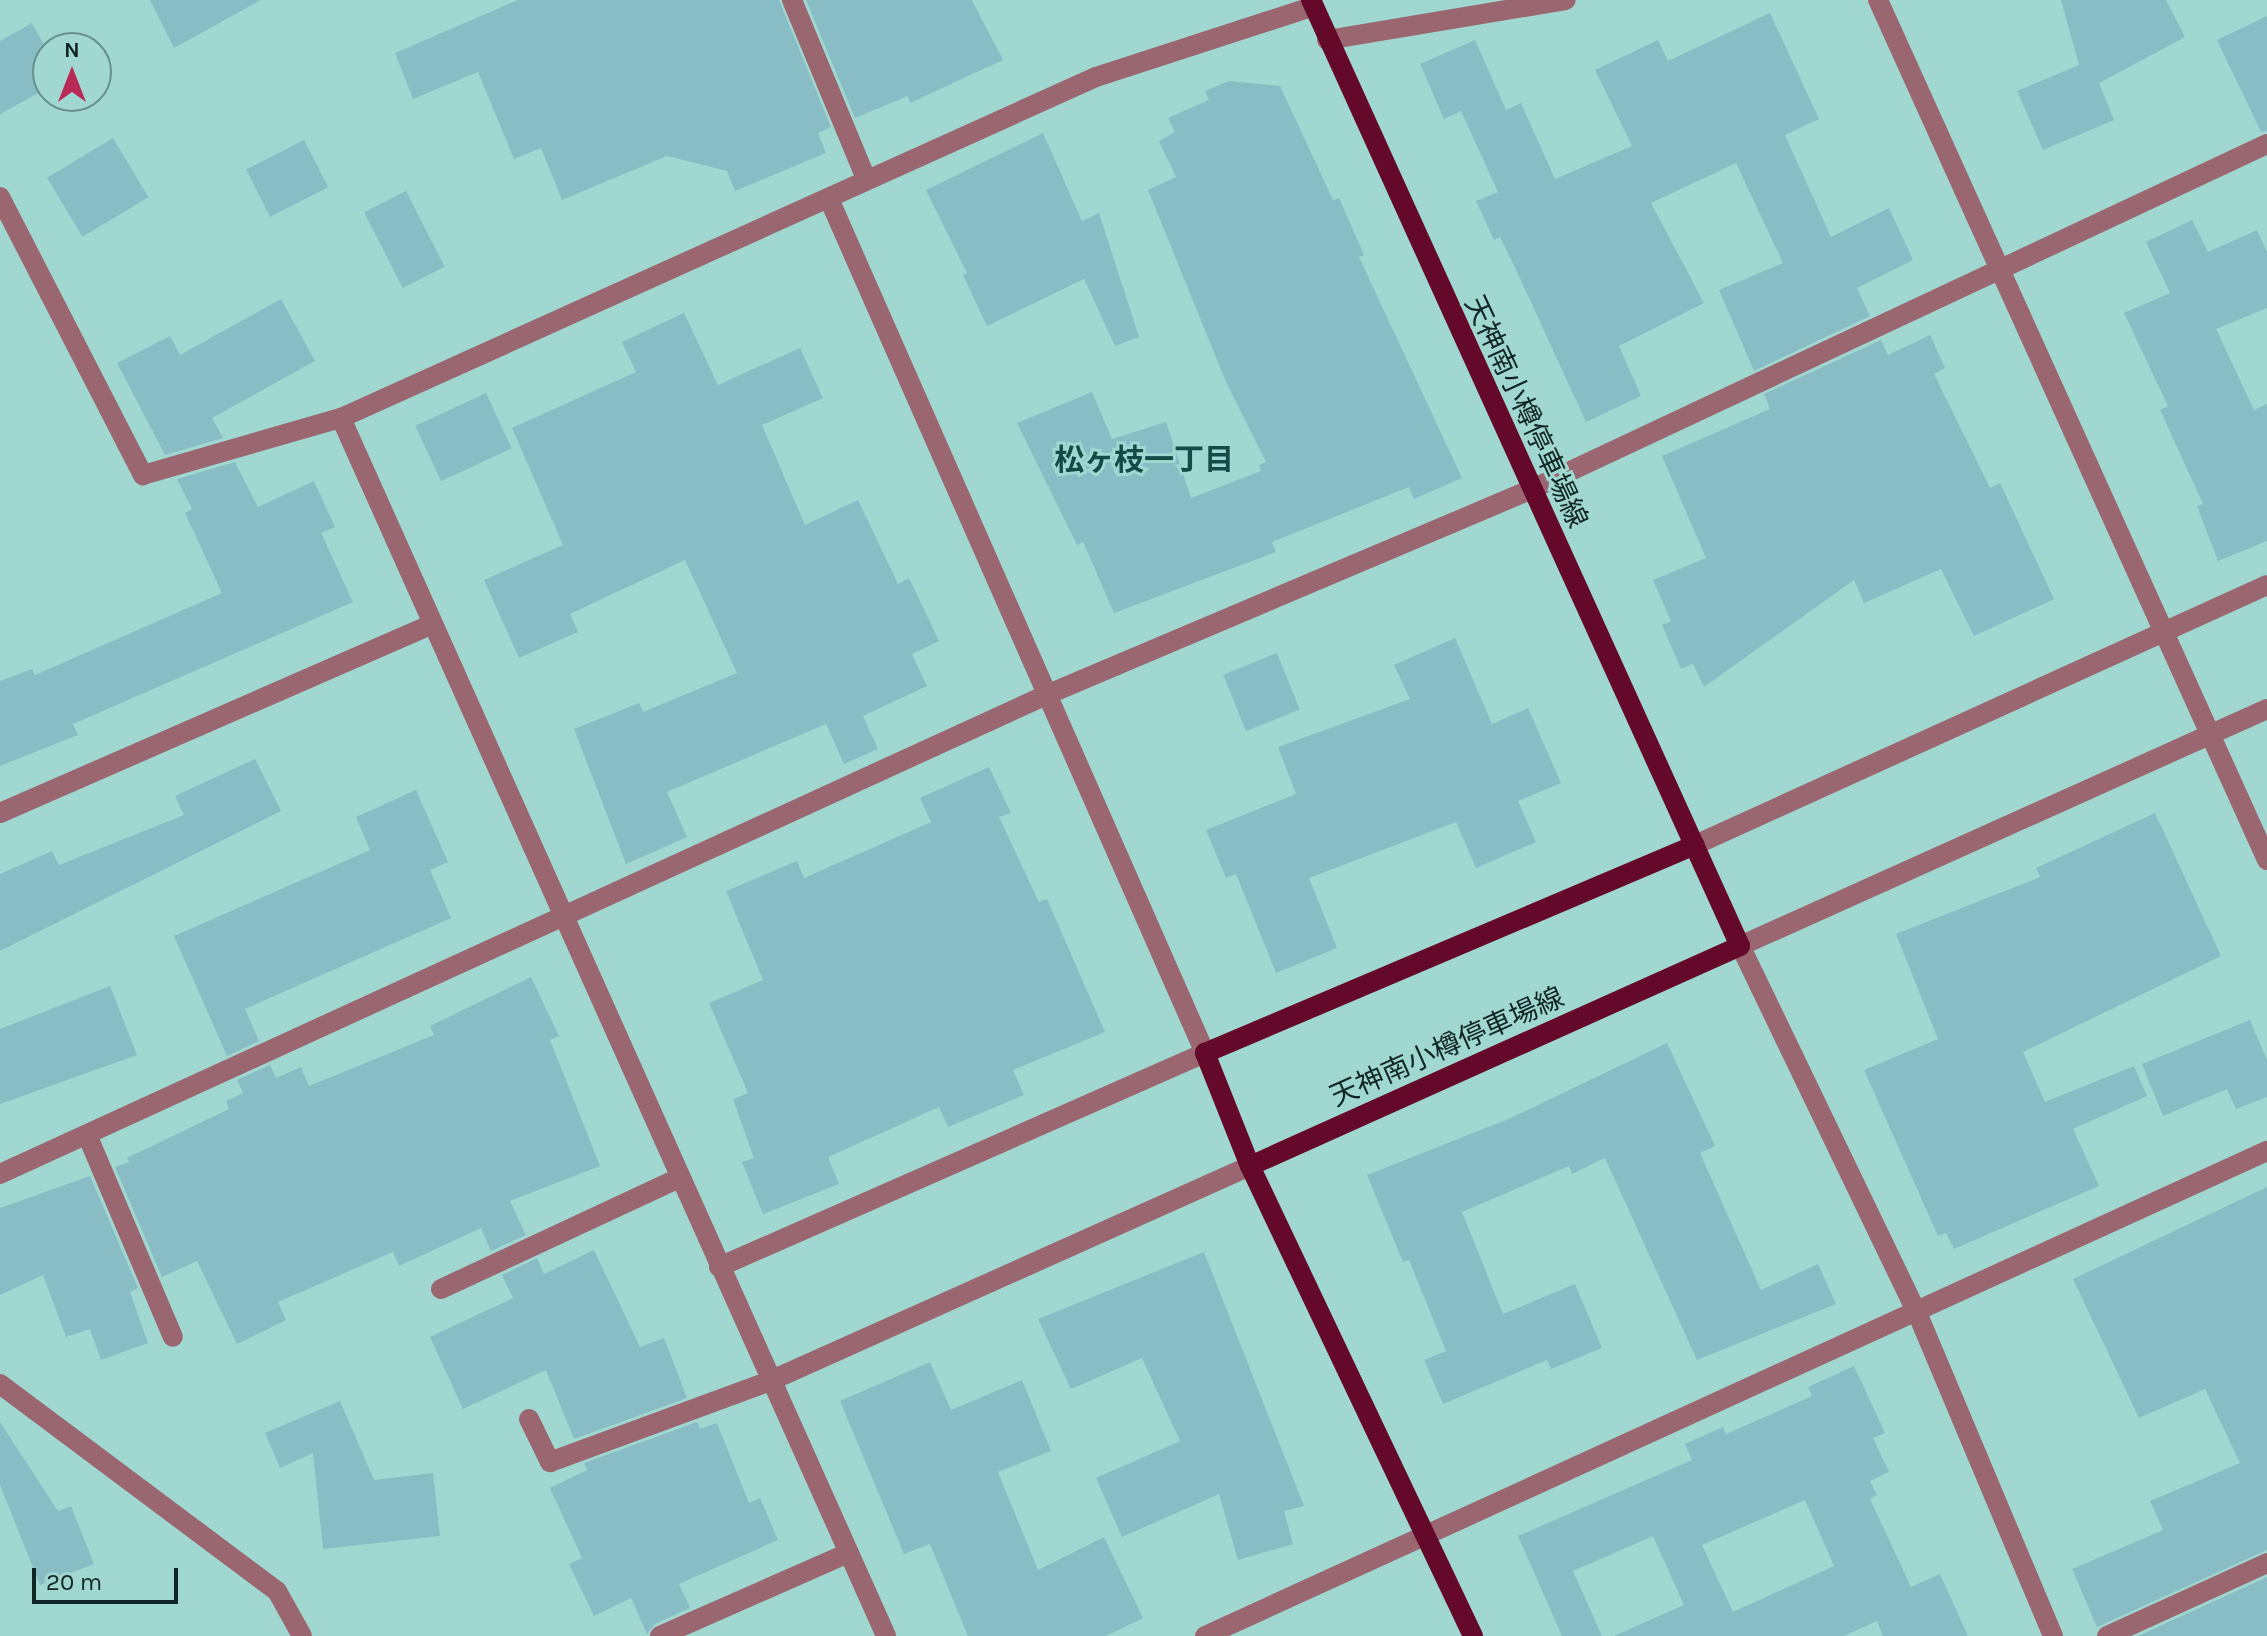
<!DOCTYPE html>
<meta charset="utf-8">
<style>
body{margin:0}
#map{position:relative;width:2267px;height:1636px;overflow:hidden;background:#a1d7d1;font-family:Karla,"Noto Sans JP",sans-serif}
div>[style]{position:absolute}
.building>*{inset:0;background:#89bdc5;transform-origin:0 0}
.minor>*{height:20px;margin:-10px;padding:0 10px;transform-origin:10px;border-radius:10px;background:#9a6770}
.major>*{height:20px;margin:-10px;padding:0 10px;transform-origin:10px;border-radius:10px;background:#65092a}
span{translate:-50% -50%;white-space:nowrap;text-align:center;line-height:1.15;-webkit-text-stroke:6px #a1d7d1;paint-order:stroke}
.street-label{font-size:28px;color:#112624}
.neighbourhood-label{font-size:30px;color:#154b47;font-weight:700}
.north{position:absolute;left:32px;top:32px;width:80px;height:80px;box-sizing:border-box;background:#a1d7d1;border:2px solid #67908c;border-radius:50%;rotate:0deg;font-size:22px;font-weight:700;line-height:32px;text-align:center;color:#112624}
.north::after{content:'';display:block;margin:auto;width:28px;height:36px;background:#b92a57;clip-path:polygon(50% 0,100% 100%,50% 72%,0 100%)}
.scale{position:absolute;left:32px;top:1568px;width:146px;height:36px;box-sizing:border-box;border:4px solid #112624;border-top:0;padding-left:10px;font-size:24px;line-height:28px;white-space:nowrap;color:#112624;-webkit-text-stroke:6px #a1d7d1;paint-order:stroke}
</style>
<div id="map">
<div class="building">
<i style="clip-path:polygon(150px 0,261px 0,174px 48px)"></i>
<i style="clip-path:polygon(518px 0,779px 0,831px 127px,818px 133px,826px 153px,735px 191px,727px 171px,667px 156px,562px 200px,541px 148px,514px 159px,478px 72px,413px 99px,395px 53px)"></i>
<i style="clip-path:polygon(806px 0,972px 0,1003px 60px,910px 103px,908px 96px,855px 118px)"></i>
<i style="clip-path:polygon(2061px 0,2166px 0,2185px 37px,2099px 83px,2114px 120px,2043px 150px,2017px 91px,2079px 65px)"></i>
<i style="clip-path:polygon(1770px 13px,1819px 119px,1785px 135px,1831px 237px,1889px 208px,1913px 260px,1857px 288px,1870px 316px,1754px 371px,1719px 290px,1783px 263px,1736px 163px,1651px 203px,1704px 303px,1619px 346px,1641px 396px,1586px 422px,1518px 274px,1500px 237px,1494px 240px,1476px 201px,1498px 192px,1461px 111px,1444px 119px,1420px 64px,1475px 40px,1506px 110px,1521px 103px,1555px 179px,1632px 146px,1595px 70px,1658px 40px,1668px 61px)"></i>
<i style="clip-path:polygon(2267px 16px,2267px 131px,2261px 132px,2217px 40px)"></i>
<i style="clip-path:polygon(32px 23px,48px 52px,48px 88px,0 114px,0 41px)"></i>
<i style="clip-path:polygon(1229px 81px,1280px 86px,1333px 200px,1339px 198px,1364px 255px,1359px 257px,1462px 478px,1414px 499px,1409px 487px,1272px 542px,1276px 552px,1114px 613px,1083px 542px,1077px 545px,1017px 423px,1092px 392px,1112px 439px,1166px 422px,1191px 498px,1261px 471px,1259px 465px,1266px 462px,1226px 382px,1148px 190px,1176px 177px,1159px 141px,1175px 132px,1168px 118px,1209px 100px,1205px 91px)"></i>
<i style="clip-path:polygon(1043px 133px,1082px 221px,1099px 213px,1139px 337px,1115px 346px,1084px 279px,987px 326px,963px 275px,967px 273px,926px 190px)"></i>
<i style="left:113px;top:138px;width:69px;height:77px;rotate:59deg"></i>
<i style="left:304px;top:140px;width:53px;height:65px;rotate:63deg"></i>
<i style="left:406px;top:191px;width:85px;height:47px;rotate:63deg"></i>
<i style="clip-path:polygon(2192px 220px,2208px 252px,2257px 230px,2267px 252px,2267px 308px,2216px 329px,2254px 410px,2267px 404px,2267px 541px,2218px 561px,2197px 506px,2203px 504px,2160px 410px,2168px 406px,2124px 313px,2170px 293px,2146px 242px)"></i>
<i style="clip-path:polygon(281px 299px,315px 361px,212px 418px,223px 438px,165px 455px,117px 363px,170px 336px,180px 355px)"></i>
<i style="clip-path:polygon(684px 313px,718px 385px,800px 348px,823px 398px,762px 425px,805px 525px,858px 500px,898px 584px,909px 578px,939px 641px,912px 654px,927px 686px,863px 716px,878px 749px,844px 764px,826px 724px,667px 792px,687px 837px,626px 864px,574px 729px,639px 703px,643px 712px,737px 673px,685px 560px,570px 614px,578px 632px,519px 658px,484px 580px,563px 545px,512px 428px,636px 372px,622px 342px)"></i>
<i style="clip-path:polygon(1930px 335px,1945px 368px,1934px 374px,1990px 488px,2000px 483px,2054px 599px,1974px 636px,1941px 569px,1864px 603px,1854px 580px,1704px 687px,1693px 664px,1681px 669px,1662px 625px,1671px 621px,1653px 580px,1706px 558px,1662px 456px,1770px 409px,1764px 394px,1881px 340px,1888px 355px)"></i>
<i style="left:486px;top:393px;width:61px;height:78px;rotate:65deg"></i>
<i style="clip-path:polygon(235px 462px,258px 507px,314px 481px,335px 527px,321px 533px,353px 602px,73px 724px,78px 735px,0 766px,0 681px,32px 669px,35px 675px,222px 593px,185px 513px,192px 509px,177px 479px)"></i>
<i style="clip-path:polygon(1455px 638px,1492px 724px,1528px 708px,1561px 783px,1518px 801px,1536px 842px,1476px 868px,1456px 822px,1309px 878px,1337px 948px,1276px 973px,1236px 874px,1226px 878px,1206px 830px,1296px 794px,1278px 747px,1410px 699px,1394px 665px)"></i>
<i style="left:1277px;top:653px;width:61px;height:58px;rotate:68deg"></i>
<i style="clip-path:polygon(255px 759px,281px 811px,0 951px,0 874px,52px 851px,59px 865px,184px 815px,175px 796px)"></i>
<i style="clip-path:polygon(989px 767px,1011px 813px,999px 817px,1039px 902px,1047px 899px,1105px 1032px,1013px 1070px,1024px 1095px,948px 1127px,939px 1107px,828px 1157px,839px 1184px,763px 1214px,742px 1162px,754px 1158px,733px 1099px,748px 1093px,709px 1003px,763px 980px,726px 891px,797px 861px,804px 878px,931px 822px,920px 798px)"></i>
<i style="clip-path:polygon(416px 790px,448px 862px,430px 870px,451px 918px,245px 1009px,259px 1041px,227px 1056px,174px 936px,370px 850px,356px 817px)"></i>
<i style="clip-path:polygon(2155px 813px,2221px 956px,2023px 1052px,2045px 1102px,2134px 1066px,2147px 1096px,2073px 1129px,2099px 1186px,1954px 1249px,1946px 1233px,1938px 1236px,1864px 1070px,1938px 1039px,1896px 934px,2040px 877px,2036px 868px)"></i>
<i style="clip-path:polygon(531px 977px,559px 1036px,550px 1040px,600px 1166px,510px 1201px,526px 1235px,491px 1251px,481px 1228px,399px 1266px,393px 1252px,278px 1302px,286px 1320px,237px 1344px,197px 1261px,162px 1277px,115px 1167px,129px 1162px,127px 1158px,229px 1109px,226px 1101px,243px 1093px,237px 1080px,270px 1065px,276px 1078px,301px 1067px,309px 1086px,434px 1035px,430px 1026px)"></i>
<i style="clip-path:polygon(110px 986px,137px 1055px,0 1104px,0 1029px)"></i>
<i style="clip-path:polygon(2250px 1020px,2267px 1060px,2267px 1097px,2236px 1109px,2227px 1089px,2163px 1116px,2142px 1064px)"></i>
<i style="clip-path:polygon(1667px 1043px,1715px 1146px,1700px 1153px,1761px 1290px,1818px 1264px,1836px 1304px,1697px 1360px,1605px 1158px,1572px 1174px,1569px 1166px,1462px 1212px,1503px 1314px,1575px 1284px,1602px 1348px,1551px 1369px,1547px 1360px,1443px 1404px,1424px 1360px,1446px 1351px,1409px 1260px,1403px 1262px,1367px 1175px,1511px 1118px)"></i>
<i style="clip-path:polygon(90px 1176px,138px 1288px,130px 1292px,148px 1343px,101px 1360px,90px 1329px,66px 1337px,43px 1275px,0 1295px,0 1208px)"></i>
<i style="clip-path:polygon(2267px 1187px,2267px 1550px,2097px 1627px,2072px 1569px,2163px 1530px,2150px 1501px,2240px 1463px,2205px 1389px,2139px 1418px,2073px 1279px)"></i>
<i style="clip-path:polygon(594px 1250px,640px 1347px,664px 1338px,687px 1398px,574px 1439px,546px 1370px,463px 1409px,430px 1337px,513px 1298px,502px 1275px,537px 1258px,544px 1274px)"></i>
<i style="clip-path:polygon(1204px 1252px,1304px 1506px,1284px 1511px,1293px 1544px,1238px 1560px,1219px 1494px,1122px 1537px,1096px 1478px,1180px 1441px,1142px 1358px,1071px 1389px,1038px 1319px)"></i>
<i style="clip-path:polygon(930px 1362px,951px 1410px,1022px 1380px,1051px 1451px,998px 1472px,1038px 1570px,1104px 1537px,1143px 1618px,1106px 1636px,968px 1636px,930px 1544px,904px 1554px,840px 1401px)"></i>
<i style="clip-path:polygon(evenodd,1854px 1366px,1885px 1433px,1873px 1438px,1889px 1472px,1870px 1481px,1877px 1495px,1870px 1499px,1911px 1587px,1940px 1574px,1968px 1636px,1883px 1636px,1877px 1621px,1844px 1636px,1614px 1636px,1684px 1605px,1653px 1536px,1573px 1571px,1602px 1636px,1562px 1636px,1518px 1536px,1692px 1460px,1685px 1444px,1723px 1427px,1726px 1434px,1812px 1396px,1808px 1387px,1854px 1366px,1805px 1500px,1834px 1566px,1733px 1612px,1702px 1545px,1805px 1500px)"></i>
<i style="clip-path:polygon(340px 1401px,374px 1480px,433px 1473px,440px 1536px,323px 1549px,313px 1453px,280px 1468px,265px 1433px)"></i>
<i style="clip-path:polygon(0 1422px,58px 1511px,71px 1506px,94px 1564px,40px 1585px,0 1485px)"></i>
<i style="clip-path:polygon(697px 1422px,700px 1429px,717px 1423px,749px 1503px,760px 1498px,778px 1540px,679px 1584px,690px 1608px,655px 1624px,647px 1634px,631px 1598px,594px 1616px,569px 1564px,582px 1558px,550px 1488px,587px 1470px,584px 1463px)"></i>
<i style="clip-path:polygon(2267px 1577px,2267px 1636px,2138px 1636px)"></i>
</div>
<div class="minor">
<i style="left:792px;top:0;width:194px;rotate:67.5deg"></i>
<i style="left:1878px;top:0;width:944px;rotate:65.66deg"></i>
<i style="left:1327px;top:40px;width:242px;rotate:-9.5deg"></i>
<i style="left:0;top:197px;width:313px;rotate:62.8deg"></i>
<i style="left:143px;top:475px;width:206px;rotate:-16.1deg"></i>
<i style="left:341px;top:418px;width:828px;rotate:-24.31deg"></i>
<i style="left:1096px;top:77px;width:229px;rotate:-18deg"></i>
<i style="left:341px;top:418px;width:1334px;rotate:65.89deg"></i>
<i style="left:0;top:813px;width:472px;rotate:-23.6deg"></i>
<i style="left:1695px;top:845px;width:628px;rotate:-24.44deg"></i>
<i style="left:88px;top:1137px;width:217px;rotate:67deg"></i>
<i style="left:0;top:1174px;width:1148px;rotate:-24.6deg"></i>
<i style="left:1044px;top:696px;width:528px;rotate:-22.97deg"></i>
<i style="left:1530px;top:490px;width:814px;rotate:-25.15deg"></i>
<i style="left:719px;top:1267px;width:531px;rotate:-23.77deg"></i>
<i style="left:1205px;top:1053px;width:933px;rotate:-113.76deg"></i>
<i style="left:441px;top:1289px;width:263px;rotate:-25deg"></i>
<i style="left:0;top:1384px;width:346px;rotate:36.8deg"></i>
<i style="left:277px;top:1591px;width:51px;rotate:60.9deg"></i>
<i style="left:529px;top:1419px;width:48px;rotate:64deg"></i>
<i style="left:550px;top:1462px;width:234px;rotate:-20.2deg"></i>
<i style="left:770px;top:1381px;width:526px;rotate:-24.13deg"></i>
<i style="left:660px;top:1636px;width:206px;rotate:-23.8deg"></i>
<i style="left:1205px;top:1636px;width:1168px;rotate:-24.55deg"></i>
<i style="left:2053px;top:1636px;width:350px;rotate:-112.8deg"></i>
<i style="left:1917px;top:1313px;width:407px;rotate:-115.7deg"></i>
<i style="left:1740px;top:946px;width:578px;rotate:-24.21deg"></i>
<i style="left:2107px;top:1636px;width:176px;rotate:-24.5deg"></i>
</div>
<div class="major">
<i style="left:1250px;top:1166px;width:537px;rotate:-24.18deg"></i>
<i style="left:1740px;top:946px;width:1039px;rotate:-114.39deg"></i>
<i style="left:1473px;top:1636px;width:520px;rotate:-115.38deg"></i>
<i style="left:1250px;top:1166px;width:122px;rotate:-111.7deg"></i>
<i style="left:1205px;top:1053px;width:532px;rotate:-23deg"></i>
</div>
<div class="street-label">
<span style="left:1526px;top:412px;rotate:65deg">天神南小樽停車場線</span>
<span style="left:1447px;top:1047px;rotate:-24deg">天神南小樽停車場線</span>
</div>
<div class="neighbourhood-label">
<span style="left:1144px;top:460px">松ヶ枝一丁目</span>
</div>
<div class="north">N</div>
<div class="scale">20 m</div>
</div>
